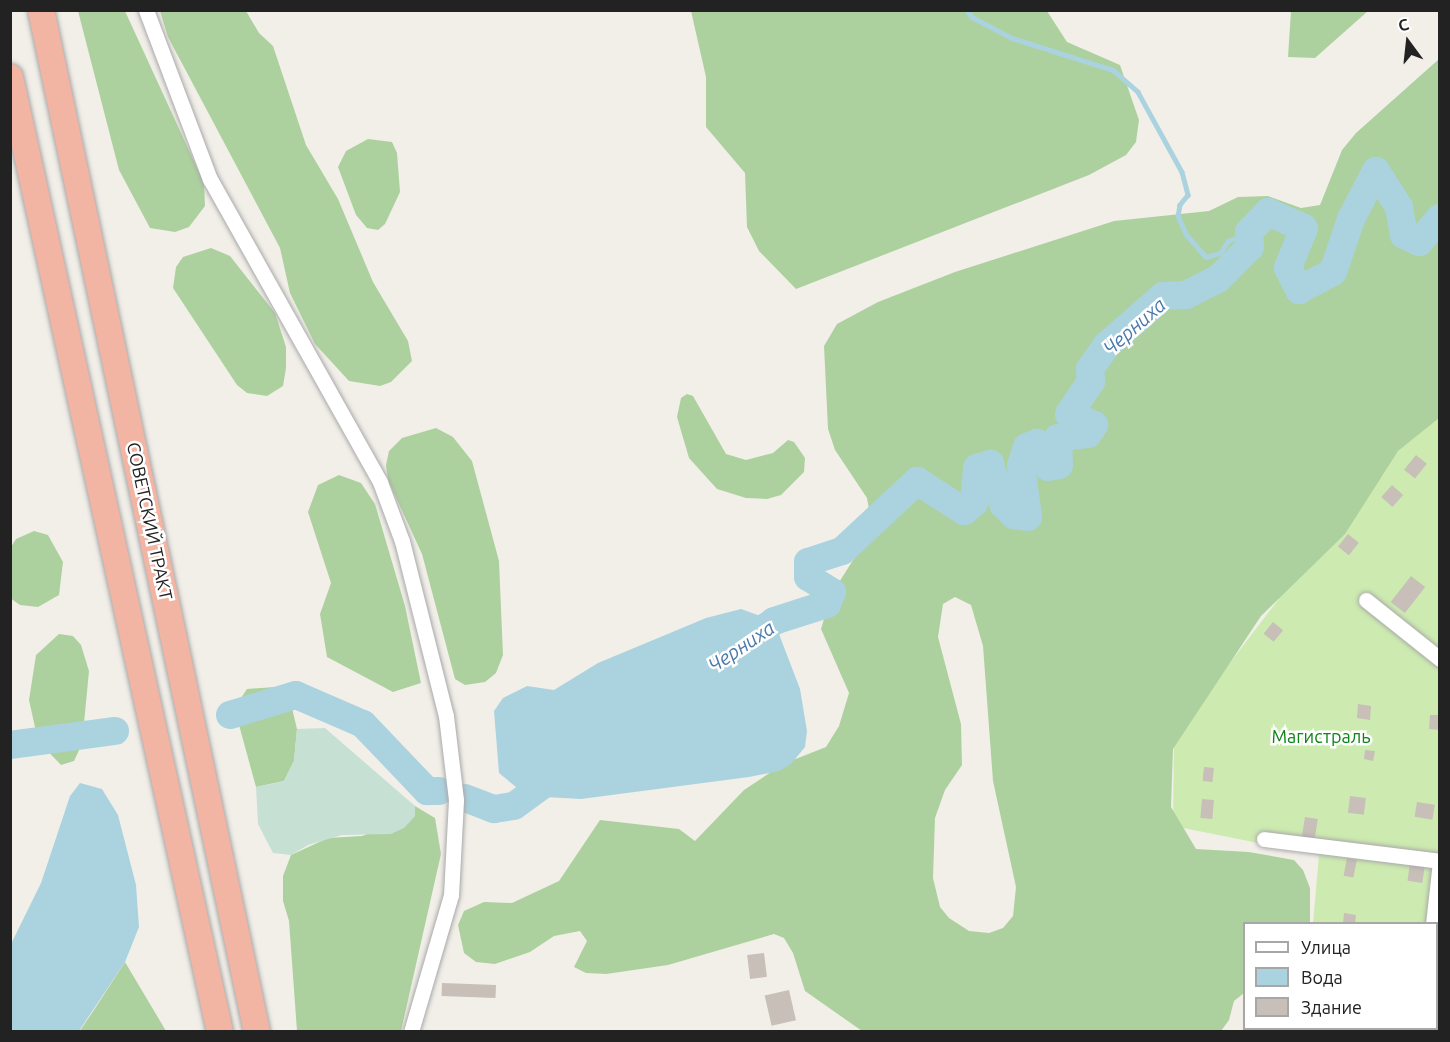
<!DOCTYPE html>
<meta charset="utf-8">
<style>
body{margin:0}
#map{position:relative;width:1450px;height:1042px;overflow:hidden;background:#f2efe9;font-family:Ubuntu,sans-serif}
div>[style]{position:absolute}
.grass>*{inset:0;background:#cdebb0}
.forest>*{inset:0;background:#add19e}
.wetland>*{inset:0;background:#c6e0d4}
.water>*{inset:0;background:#aad3df}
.stream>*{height:4.5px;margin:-2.25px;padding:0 2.25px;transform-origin:2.25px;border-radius:2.25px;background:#aad3df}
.river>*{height:28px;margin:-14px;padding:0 14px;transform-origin:14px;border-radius:14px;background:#aad3df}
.building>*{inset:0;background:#c7bfb8;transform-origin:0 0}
.roads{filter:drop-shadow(0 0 2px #a9a9a9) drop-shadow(0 0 2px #a9a9a9)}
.minor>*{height:15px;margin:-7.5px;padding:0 7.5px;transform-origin:7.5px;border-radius:7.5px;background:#fff}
.trunk>*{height:26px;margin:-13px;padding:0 13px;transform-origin:13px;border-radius:13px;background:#f2b4a3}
span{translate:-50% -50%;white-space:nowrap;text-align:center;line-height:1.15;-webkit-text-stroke:5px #fff;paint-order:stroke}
.street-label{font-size:18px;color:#222}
.park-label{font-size:18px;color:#0c8416}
.water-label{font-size:20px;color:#4a7aab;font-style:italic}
.frame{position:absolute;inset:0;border:12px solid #222;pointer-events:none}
.legend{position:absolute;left:1243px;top:922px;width:195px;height:108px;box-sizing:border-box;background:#fff;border:2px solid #a7a7a7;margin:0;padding:8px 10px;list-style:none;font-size:18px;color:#222}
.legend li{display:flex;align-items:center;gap:12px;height:30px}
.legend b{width:30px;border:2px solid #a7a7a7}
.north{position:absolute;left:1378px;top:12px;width:60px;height:60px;-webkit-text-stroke:4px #fff;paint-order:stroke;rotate:345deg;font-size:16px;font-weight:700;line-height:24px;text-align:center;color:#222}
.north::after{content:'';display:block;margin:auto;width:21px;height:27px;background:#222;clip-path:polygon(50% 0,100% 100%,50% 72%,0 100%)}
</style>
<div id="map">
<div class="grass">
<i style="clip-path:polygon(1439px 409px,1439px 1031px,1303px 1031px,1436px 1028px,1436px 924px,1313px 923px,1319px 855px,1173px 826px,1174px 736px,1414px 422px)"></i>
</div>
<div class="forest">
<i style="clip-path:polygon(78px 11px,125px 11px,204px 183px,205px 206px,189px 227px,175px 232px,150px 228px,119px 170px)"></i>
<i style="clip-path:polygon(160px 11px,246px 11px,259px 33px,273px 46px,306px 145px,338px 199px,373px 282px,408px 341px,412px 361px,391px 382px,380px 386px,349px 381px,315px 344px,290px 293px,280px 248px,168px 37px)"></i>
<i style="clip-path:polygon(691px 11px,1047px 11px,1067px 42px,1120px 65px,1139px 120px,1136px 142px,1126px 155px,1089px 175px,796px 289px,759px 251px,747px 227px,745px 173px,706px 127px,706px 77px)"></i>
<i style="clip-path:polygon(1291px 11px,1291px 10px,1368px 11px,1315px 58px,1288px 57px)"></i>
<i style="clip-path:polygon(evenodd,1439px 59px,1439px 418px,1398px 451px,1345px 534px,1261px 616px,1173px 749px,1171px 807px,1196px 849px,1249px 852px,1294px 860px,1303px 870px,1310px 888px,1310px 923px,1244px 924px,1244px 993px,1234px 1001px,1229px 1020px,1221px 1031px,862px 1031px,805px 991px,793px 953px,784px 938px,774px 934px,668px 965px,606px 974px,586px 973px,574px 967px,587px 941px,580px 931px,554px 936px,530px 952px,495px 964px,476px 962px,464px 953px,458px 925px,464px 911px,484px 902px,512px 903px,559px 881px,600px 820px,679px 829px,695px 841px,744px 790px,783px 764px,826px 747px,839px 726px,849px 693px,821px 629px,831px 595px,867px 538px,871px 521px,867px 498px,835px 450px,828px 429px,824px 346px,837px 324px,878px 302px,955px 272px,1114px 221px,1209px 211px,1238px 197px,1268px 196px,1301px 208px,1320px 205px,1342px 150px,1356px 133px,1439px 59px,955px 597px,971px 605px,983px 646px,993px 781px,1016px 887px,1013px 916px,1003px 928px,989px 933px,969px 931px,949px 918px,940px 907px,933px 878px,935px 818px,945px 790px,962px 765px,961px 724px,938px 637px,943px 604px,955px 597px)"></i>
<i style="clip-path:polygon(368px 139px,392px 142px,397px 153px,400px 192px,385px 224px,378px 230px,367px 228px,356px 215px,338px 167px,346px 151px)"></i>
<i style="clip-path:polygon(211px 248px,230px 256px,275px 313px,286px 347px,286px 368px,283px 386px,267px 396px,247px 393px,237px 385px,173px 288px,176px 267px,183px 257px)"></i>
<i style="clip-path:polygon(687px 394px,693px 396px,726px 454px,746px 460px,773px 453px,788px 440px,794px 442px,805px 458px,804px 472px,781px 495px,767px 499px,746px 498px,717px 489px,689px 458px,677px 417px,681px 398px)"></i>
<i style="clip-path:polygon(436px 428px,453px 437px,472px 461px,499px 561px,503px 655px,496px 673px,485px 682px,465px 685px,455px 679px,422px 554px,388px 480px,386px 465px,389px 451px,402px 438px)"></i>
<i style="clip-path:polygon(339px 475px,361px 483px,375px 504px,405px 606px,421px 683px,393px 692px,327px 657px,320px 614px,331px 583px,308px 512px,318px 485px)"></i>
<i style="clip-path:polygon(34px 531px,48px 535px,63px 562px,59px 595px,38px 607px,20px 605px,10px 598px,11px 547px,16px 539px)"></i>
<i style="clip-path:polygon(59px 634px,73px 636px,81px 645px,89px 671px,82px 744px,74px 761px,61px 765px,38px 741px,29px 700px,36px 655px)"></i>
<i style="clip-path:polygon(275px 687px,284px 692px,291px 704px,297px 729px,294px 761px,284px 781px,256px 787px,239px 725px,241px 698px,247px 689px)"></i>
<i style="clip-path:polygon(415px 806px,435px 818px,441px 854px,401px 1031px,297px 1031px,289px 921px,283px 901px,283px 876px,291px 855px,328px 838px,362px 836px,415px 816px)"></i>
<i style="clip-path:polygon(125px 962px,166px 1031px,79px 1032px,92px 1013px)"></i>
</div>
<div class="wetland">
<i style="clip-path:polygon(325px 728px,415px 806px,415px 816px,404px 828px,391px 834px,342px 835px,308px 845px,291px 855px,273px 853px,258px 824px,256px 787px,284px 781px,294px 761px,297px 729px)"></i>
</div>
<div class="water">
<i style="clip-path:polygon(741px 609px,774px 621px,800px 689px,807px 731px,805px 747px,791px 764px,779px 771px,749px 777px,581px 799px,527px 796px,499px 773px,494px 711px,503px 698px,527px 686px,554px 690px,598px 663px,706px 618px)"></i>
<i style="clip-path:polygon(80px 783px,102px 789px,118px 815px,136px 885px,139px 927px,125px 962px,79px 1031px,11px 1031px,11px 944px,41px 883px,70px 796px)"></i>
</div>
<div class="stream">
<i style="left:967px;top:10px;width:9px;rotate:54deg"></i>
<i style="left:972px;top:17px;width:45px;rotate:27.7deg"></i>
<i style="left:1012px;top:38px;width:106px;rotate:17.6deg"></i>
<i style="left:1113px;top:70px;width:33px;rotate:41deg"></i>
<i style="left:1138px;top:92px;width:91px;rotate:61.2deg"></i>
<i style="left:1182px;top:172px;width:24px;rotate:75deg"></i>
<i style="left:1188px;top:195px;width:13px;rotate:129deg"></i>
<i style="left:1180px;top:205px;width:11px;rotate:100deg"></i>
<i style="left:1178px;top:216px;width:20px;rotate:66deg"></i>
<i style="left:1186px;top:234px;width:30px;rotate:49deg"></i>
<i style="left:1206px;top:257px;width:15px;rotate:-16deg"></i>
<i style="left:1220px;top:253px;width:14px;rotate:-56deg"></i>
<i style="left:1228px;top:241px;width:23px;rotate:-23deg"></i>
</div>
<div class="river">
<i style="left:743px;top:643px;width:38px;rotate:-35deg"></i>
<i style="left:774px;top:621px;width:56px;rotate:-17.8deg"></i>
<i style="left:827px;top:604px;width:13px;rotate:-67deg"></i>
<i style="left:832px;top:592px;width:28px;rotate:-148deg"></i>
<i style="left:808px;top:577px;width:15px;rotate:-90deg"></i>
<i style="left:808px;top:562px;width:36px;rotate:-18deg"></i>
<i style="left:842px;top:551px;width:103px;rotate:-43deg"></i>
<i style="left:917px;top:481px;width:56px;rotate:32.6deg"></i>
<i style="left:964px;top:511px;width:13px;rotate:-39deg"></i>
<i style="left:974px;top:503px;width:35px;rotate:-85deg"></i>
<i style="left:977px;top:468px;width:14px;rotate:-17deg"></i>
<i style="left:990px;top:464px;width:42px;rotate:72deg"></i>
<i style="left:1003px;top:504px;width:16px;rotate:45deg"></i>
<i style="left:1014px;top:515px;width:14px;rotate:8deg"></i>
<i style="left:1028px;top:517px;width:52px;rotate:-97.7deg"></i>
<i style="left:1021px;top:465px;width:19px;rotate:-72deg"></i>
<i style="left:1027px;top:447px;width:11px;rotate:-22deg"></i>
<i style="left:1037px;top:443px;width:26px;rotate:65deg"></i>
<i style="left:1048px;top:467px;width:11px;rotate:-10deg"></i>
<i style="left:1059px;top:465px;width:27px;rotate:-92deg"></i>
<i style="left:1058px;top:438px;width:30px;rotate:-8deg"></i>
<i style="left:1088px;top:434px;width:11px;rotate:-56deg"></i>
<i style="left:1094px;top:425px;width:27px;rotate:-156deg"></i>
<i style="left:1069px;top:414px;width:40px;rotate:-56deg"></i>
<i style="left:1091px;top:381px;width:12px;rotate:-95deg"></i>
<i style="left:1090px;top:369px;width:29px;rotate:-55deg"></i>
<i style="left:1107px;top:345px;width:74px;rotate:-41.2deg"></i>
<i style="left:1163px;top:296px;width:23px;rotate:-2deg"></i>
<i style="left:1186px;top:295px;width:36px;rotate:-27deg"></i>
<i style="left:1218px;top:279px;width:45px;rotate:-45deg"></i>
<i style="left:1250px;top:247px;width:15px;rotate:-94deg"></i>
<i style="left:1249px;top:232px;width:28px;rotate:-46deg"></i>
<i style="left:1268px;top:212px;width:39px;rotate:24deg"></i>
<i style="left:1304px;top:228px;width:43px;rotate:111.8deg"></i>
<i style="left:1288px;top:268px;width:25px;rotate:63deg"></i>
<i style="left:1299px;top:290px;width:38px;rotate:-28deg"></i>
<i style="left:1333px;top:272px;width:56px;rotate:-71.2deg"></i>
<i style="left:1351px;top:219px;width:54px;rotate:-62.5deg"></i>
<i style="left:1376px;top:171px;width:43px;rotate:57.4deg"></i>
<i style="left:1399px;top:207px;width:28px;rotate:80deg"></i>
<i style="left:1404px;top:235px;width:17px;rotate:25deg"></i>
<i style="left:1419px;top:242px;width:32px;rotate:-49deg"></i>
<i style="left:230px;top:715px;width:69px;rotate:-16.9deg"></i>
<i style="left:296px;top:695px;width:73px;rotate:23.4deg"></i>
<i style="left:363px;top:724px;width:93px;rotate:46.3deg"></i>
<i style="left:427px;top:791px;width:12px"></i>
<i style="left:10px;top:745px;width:106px;rotate:-7.6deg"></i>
<i style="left:465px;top:798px;width:31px;rotate:21deg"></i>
<i style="left:494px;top:809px;width:20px;rotate:-9deg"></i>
<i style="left:514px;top:806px;width:54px;rotate:-36deg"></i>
</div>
<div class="building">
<i style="left:1416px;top:455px;width:14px;height:19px;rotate:39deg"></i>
<i style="left:1392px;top:485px;width:15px;height:16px;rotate:42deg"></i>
<i style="left:1348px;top:534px;width:14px;height:16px;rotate:39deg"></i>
<i style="left:1411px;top:576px;width:18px;height:33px;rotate:38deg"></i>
<i style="left:1273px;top:622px;width:13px;height:15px;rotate:39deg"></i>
<i style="clip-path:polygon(1358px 704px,1371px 706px,1370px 720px,1357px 718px)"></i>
<i style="clip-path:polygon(1430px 715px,1440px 715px,1440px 730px,1429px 729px)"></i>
<i style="clip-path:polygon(1365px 750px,1375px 751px,1373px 761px,1364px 759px)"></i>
<i style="left:1204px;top:767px;width:10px;height:14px;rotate:6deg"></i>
<i style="left:1350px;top:796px;width:16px;height:17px;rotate:7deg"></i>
<i style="left:1202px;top:799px;width:12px;height:19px;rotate:5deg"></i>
<i style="left:1417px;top:802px;width:18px;height:15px;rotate:9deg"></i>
<i style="left:1305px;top:817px;width:13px;height:20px;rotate:9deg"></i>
<i style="left:1347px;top:858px;width:10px;height:18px;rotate:11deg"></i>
<i style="left:1410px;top:863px;width:15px;height:18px;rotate:8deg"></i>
<i style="clip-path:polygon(1344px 913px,1356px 915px,1355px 924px,1343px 924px)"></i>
<i style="left:764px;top:953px;width:24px;height:17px;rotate:83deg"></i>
<i style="left:442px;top:983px;width:54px;height:13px;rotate:2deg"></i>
<i style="left:789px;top:990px;width:31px;height:25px;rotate:77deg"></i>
<i style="clip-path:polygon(1440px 1010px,1440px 1032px,1439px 1032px,1435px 1031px)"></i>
</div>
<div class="roads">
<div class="minor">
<i style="left:146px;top:10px;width:181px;rotate:69.3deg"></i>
<i style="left:210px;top:179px;width:347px;rotate:60.7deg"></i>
<i style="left:380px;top:482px;width:63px;rotate:69.6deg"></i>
<i style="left:402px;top:541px;width:180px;rotate:75.9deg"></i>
<i style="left:446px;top:716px;width:85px;rotate:83.2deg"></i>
<i style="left:456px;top:800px;width:95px;rotate:93deg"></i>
<i style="left:451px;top:895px;width:143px;rotate:106.3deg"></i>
<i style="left:1366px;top:600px;width:95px;rotate:38.6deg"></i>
<i style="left:1264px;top:839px;width:177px;rotate:7.1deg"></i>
<i style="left:1433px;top:924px;width:62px;rotate:-83.6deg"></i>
<i style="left:1421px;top:1032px;width:4px;rotate:-90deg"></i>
</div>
<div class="trunk">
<i style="left:41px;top:10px;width:1045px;rotate:78.07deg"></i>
<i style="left:10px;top:77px;width:978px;rotate:77.6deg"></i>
</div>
</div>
<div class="street-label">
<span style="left:150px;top:521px;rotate:78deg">СОВЕТСКИЙ ТРАКТ</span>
</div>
<div class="park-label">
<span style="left:1321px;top:736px">Магистраль</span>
</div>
<div class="water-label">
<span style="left:1134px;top:326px;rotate:-41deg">Черниха</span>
<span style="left:741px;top:646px;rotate:-34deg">Черниха</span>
</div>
<div class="frame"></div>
<ul class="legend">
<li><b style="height:8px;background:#fff"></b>Улица</li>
<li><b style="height:16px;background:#aad3df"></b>Вода</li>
<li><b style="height:16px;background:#c7bfb8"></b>Здание</li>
</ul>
<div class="north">С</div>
</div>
